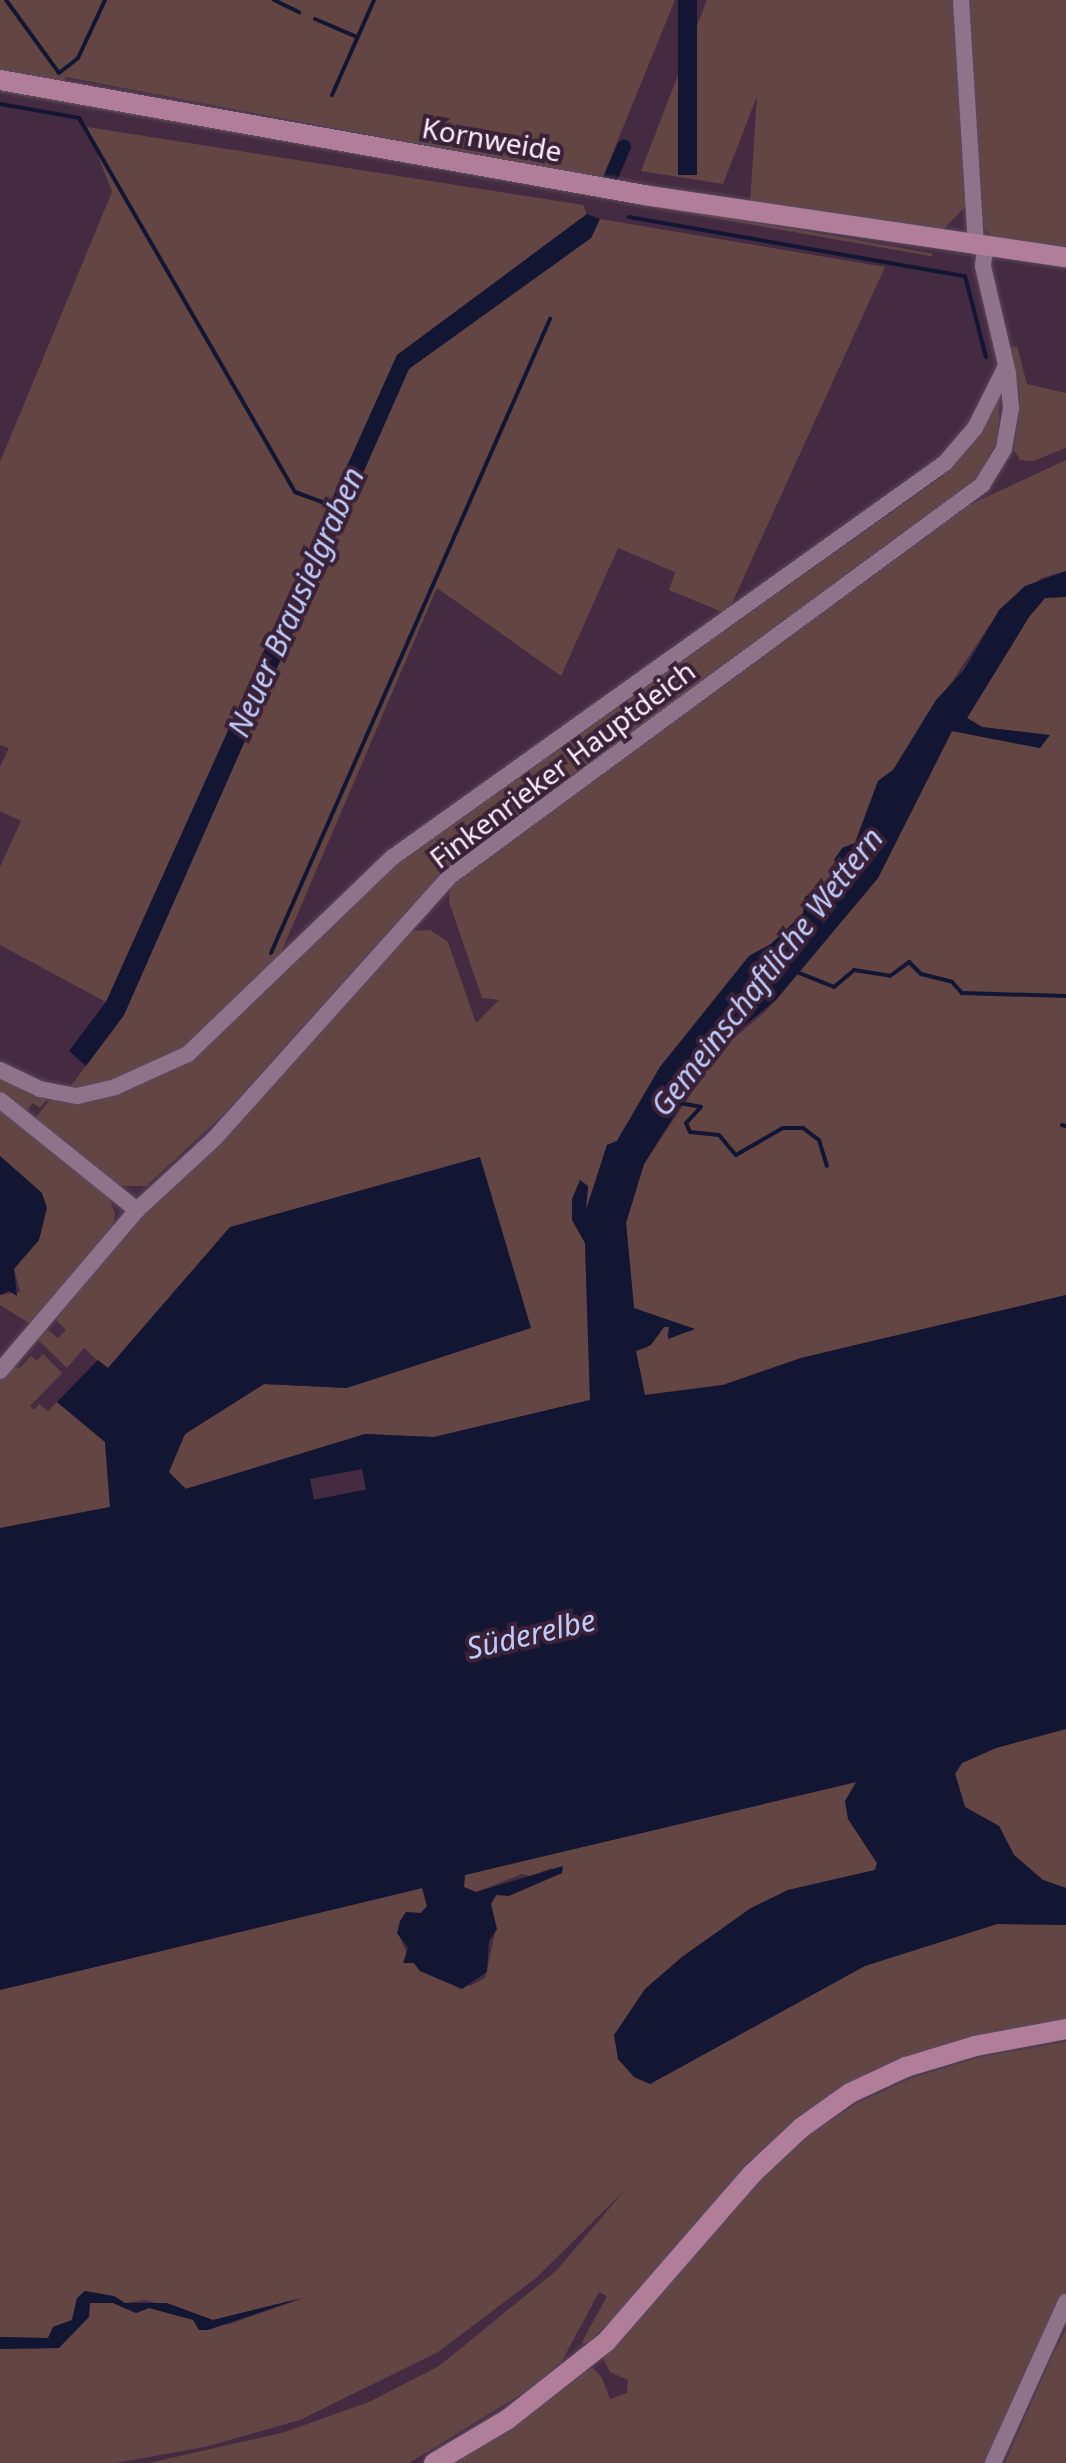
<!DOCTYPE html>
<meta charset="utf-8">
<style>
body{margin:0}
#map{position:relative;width:1066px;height:2463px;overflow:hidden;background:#442b41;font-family:"Noto Sans",sans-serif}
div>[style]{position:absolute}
.green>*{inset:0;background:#634643;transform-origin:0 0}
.water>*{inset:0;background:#121632;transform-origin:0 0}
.pier>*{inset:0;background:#442b41;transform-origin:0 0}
.stream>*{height:4px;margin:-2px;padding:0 2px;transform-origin:2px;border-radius:2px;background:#121632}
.canal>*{height:14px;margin:-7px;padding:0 7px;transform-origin:7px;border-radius:7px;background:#121632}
.roads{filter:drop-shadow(0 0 2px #5c485b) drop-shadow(0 0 2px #5c485b)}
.street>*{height:16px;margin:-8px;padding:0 8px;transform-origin:8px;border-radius:8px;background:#8f738b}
.secondary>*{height:20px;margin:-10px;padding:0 10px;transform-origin:10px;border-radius:10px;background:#b07e99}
span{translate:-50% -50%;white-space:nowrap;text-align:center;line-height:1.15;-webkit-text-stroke:8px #392137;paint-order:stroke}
.street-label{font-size:28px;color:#ffeffc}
.water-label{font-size:30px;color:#bfcbfa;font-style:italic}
</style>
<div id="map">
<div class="green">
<i style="clip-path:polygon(0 0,675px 0,602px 179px,66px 77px,63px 82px,0 70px)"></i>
<i style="clip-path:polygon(707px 0,956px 0,970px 202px,942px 231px,750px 204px,757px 96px,723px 184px,641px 171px)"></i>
<i style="clip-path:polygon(967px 0,1066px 0,1066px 246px,993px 238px,984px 229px)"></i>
<i style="left:0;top:89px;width:947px;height:3px;rotate:10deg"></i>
<i style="clip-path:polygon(87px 127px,583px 205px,587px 214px,397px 355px,106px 1002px,0 945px,0 867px,21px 821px,0 811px,0 767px,9px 748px,0 745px,0 462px,112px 192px)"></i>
<i style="clip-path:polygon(600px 219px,885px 267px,727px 614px,669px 590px,675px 572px,618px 548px,561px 676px,437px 588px,274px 969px,159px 1071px,64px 1095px,124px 1015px,409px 368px,591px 238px)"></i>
<i style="clip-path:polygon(1017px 346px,1027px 384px,1066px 393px,1066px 448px,1033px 461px,1020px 460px,1014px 450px,1020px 398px,1011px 348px)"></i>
<i style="clip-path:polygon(1000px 386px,998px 440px,973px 486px,461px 858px,404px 914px,223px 1115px,146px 1186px,117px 1186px,34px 1120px,52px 1097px,149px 1080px,384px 872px,943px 476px,981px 433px)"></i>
<i style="clip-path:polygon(1066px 460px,1066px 571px,1041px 578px,989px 626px,893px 770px,878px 781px,855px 843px,842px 848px,840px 868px,829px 882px,805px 897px,803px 913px,771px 944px,749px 956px,660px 1067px,617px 1141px,607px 1145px,586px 1210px,588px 1186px,579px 1184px,572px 1220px,585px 1243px,590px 1400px,434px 1437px,365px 1434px,185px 1489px,168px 1472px,185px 1434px,264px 1384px,347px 1388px,230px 1227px,107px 1369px,84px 1348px,67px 1368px,38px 1340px,47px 1329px,58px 1338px,66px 1330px,56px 1320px,113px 1247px,411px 931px,430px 930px,448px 942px,476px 1023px,499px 1000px,482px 998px,449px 902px,450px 885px,971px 504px)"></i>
<i style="clip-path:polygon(1066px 597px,1066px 1295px,801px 1358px,723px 1385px,644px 1395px,636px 1351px,647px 1348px,664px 1327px,669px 1326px,667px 1336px,693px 1330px,634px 1308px,626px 1223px,644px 1164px,720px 1050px,766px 1011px,878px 878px,952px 731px,1039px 748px,1049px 736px,982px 727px,967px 718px,1029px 617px,1045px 598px)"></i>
<i style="clip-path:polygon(0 1076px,50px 1096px,40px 1108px,33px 1103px,26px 1112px,0 1091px)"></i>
<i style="clip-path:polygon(0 1109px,108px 1195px,115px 1214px,113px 1225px,74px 1275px,29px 1323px,0 1305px,0 1295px,20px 1292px,14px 1269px,42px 1193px,0 1156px)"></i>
<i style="clip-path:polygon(43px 1354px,62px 1373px,30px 1406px,34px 1410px,39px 1404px,48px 1411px,57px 1402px,105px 1442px,110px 1507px,0 1528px,0 1381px,14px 1366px,19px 1369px,31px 1356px,37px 1361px)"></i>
<i style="clip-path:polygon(1066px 1729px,1066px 1888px,1043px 1880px,1014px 1855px,999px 1826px,965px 1807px,955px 1773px,962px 1763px,996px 1748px)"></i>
<i style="clip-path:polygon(857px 1782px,846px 1801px,848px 1818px,877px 1863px,875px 1870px,788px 1890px,751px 1908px,682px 1957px,645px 1989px,634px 2077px,650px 2084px,864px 1966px,997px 1924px,1066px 1925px,1066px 2022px,997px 2034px,808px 2114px,748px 2162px,634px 2298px,586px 2345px,582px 2342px,607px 2296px,599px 2292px,562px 2361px,536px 2385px,409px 2463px,149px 2463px,282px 2433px,369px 2402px,439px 2366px,557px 2270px,624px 2191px,536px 2278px,438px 2352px,300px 2420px,204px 2447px,116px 2463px,0 2463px,0 2349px,59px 2348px,89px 2303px,113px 2303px,136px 2313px,149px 2308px,227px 2325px,301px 2299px,213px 2320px,146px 2300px,125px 2303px,114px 2296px,77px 2298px,72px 2320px,53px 2327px,48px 2338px,0 2337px,0 1990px,423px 1888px,427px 1906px,421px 1913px,406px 1912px,398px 1933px,408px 1956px,420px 1971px,470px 1986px,485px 1978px,496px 1929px,491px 1904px,497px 1895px,562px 1873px,551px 1868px,531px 1876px,522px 1874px,476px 1892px,464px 1887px,464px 1875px)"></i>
<i style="clip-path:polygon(1066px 2042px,1066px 2291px,985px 2463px,448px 2463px,586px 2370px,593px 2368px,602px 2378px,610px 2399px,627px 2393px,628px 2380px,610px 2372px,603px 2358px,607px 2350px,673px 2281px,736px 2202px,809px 2135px,857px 2103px,912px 2078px,980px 2057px)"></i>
<i style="clip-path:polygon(1066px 2330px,1066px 2463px,1005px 2463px,1054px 2352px)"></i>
</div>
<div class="water">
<i style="left:678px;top:0;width:19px;height:175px"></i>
<i style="clip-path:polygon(587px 214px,600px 219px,591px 238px,409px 369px,124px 1015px,86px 1066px,69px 1051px,106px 1002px,397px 355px)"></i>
<i style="clip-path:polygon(1066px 571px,1066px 597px,1045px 598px,1029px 617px,967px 718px,982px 727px,1050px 735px,1040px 748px,952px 731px,878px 878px,776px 1000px,734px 1034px,691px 1089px,644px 1164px,626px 1223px,634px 1308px,695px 1329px,668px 1339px,669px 1327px,664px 1327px,651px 1345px,636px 1351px,645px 1395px,723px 1385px,801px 1358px,1066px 1295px,1066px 1729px,996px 1748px,962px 1763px,955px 1774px,965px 1807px,999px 1826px,1014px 1855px,1043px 1880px,1066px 1888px,1066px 1925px,997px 1924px,865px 1966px,650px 2084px,634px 2077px,618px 2059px,614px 2035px,645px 1989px,682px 1957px,751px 1908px,788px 1890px,875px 1870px,877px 1863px,848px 1819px,845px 1801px,856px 1782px,465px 1875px,464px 1887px,476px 1892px,563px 1866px,562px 1873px,509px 1896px,496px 1895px,491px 1904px,497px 1929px,489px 1941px,487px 1972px,462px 1989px,420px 1971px,414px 1963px,403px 1963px,408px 1948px,397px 1933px,400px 1921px,406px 1912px,421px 1913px,427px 1906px,422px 1888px,0 1990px,0 1528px,110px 1507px,105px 1442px,57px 1402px,98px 1360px,108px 1368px,230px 1227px,480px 1157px,531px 1328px,347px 1388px,264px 1384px,185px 1434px,169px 1472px,186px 1489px,365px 1434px,434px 1437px,590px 1400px,585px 1243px,572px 1220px,572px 1199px,580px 1180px,588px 1186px,586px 1210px,607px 1145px,617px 1141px,660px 1067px,749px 956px,771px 944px,803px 914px,805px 897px,829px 882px,840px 868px,834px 860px,842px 848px,855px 843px,878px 781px,893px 770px,936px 700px,964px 670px,999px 610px,1025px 586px)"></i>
<i style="clip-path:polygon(0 1156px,42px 1193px,47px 1208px,39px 1240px,14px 1269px,17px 1296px,9px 1291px,0 1295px)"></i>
<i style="clip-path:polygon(85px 2291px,114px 2296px,125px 2303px,167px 2303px,213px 2320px,302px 2298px,208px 2330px,199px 2330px,193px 2320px,149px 2308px,136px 2313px,113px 2303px,90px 2303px,89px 2317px,59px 2348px,0 2349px,0 2337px,48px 2338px,53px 2327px,72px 2320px,77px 2298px)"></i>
</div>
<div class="pier">
<i style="left:362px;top:1469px;width:21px;height:53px;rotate:79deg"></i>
</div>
<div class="stream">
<i style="left:6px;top:0;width:90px;rotate:54deg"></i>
<i style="left:59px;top:73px;width:24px;rotate:-38deg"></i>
<i style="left:78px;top:58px;width:64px;rotate:-65deg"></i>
<i style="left:274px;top:0;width:28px;rotate:26deg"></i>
<i style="left:315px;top:19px;width:46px;rotate:23.2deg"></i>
<i style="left:332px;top:95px;width:104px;rotate:-66.1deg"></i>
<i style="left:0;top:104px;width:80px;rotate:10deg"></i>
<i style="left:79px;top:118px;width:432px;rotate:60deg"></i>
<i style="left:295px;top:492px;width:40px;rotate:20.2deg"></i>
<i style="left:629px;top:217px;width:341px;rotate:10deg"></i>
<i style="left:965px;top:276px;width:84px;rotate:75.5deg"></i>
<i style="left:271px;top:953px;width:693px;rotate:-66.25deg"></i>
<i style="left:794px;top:971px;width:43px;rotate:21.8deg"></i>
<i style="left:834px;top:987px;width:26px;rotate:-40deg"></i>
<i style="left:854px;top:970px;width:36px;rotate:9deg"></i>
<i style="left:890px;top:976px;width:24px;rotate:-36deg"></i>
<i style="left:909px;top:962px;width:17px;rotate:45deg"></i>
<i style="left:921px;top:974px;width:32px;rotate:14deg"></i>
<i style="left:952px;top:982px;width:15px;rotate:48deg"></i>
<i style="left:962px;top:993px;width:104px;rotate:1.7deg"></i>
<i style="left:679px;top:1103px;width:22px;rotate:10deg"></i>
<i style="left:701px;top:1107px;width:22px;rotate:133deg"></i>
<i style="left:686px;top:1123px;width:10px;rotate:66deg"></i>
<i style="left:690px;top:1132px;width:29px;rotate:6deg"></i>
<i style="left:719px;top:1135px;width:26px;rotate:50deg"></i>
<i style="left:736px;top:1155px;width:54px;rotate:-29.9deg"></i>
<i style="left:783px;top:1128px;width:20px"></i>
<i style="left:803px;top:1128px;width:20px;rotate:37deg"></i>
<i style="left:819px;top:1140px;width:27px;rotate:73deg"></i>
<i style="left:1062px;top:1125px;width:4px;rotate:14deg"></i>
</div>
<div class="canal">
<i style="left:611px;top:177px;width:33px;rotate:-67deg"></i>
</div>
<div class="roads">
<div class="street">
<i style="left:961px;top:0;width:247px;rotate:86.5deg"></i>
<i style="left:0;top:1070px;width:44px;rotate:25.4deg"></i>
<i style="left:40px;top:1089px;width:38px;rotate:11deg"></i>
<i style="left:77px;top:1096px;width:39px;rotate:-13deg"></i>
<i style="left:115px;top:1087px;width:80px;rotate:-24.3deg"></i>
<i style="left:188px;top:1054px;width:284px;rotate:-43.9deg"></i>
<i style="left:393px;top:857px;width:678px;rotate:-35.52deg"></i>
<i style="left:945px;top:463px;width:46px;rotate:-49.4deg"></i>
<i style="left:975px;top:428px;width:69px;rotate:-63.4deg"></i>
<i style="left:0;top:1100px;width:176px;rotate:38.8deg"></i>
<i style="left:0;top:1371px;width:211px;rotate:-49.6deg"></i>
<i style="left:137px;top:1210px;width:106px;rotate:-42.7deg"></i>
<i style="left:215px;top:1138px;width:351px;rotate:-48.1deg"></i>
<i style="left:449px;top:877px;width:662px;rotate:-36.33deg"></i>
<i style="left:982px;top:485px;width:42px;rotate:-58.6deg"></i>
<i style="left:1004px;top:449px;width:42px;rotate:-80.3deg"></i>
<i style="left:1011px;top:408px;width:35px;rotate:-95deg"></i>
<i style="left:1008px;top:373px;width:110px;rotate:-103.2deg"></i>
<i style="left:983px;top:266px;width:18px;rotate:-84deg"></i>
<i style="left:993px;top:2463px;width:177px;rotate:-65.6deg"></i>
</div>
<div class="secondary">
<i style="left:0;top:80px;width:654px;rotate:10.12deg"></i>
<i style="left:644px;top:195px;width:427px;rotate:8.4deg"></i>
<i style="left:434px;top:2463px;width:86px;rotate:-30.7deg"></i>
<i style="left:508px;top:2419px;width:125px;rotate:-38.2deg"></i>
<i style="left:606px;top:2342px;width:221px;rotate:-49deg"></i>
<i style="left:751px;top:2175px;width:69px;rotate:-43.2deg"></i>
<i style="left:801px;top:2128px;width:60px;rotate:-35.5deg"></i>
<i style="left:850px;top:2093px;width:62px;rotate:-24.9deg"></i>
<i style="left:906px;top:2067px;width:72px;rotate:-16.9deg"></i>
<i style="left:975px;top:2046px;width:93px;rotate:-10.6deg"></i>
</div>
</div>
<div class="street-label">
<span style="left:492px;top:139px;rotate:10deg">Kornweide</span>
<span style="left:562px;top:764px;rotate:-37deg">Finkenrieker Hauptdeich</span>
</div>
<div class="water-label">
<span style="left:296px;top:602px;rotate:-66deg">Neuer Brausielgraben</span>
<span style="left:767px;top:972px;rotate:-52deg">Gemeinschaftliche Wettern</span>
<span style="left:531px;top:1634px;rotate:-13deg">Süderelbe</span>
</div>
</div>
